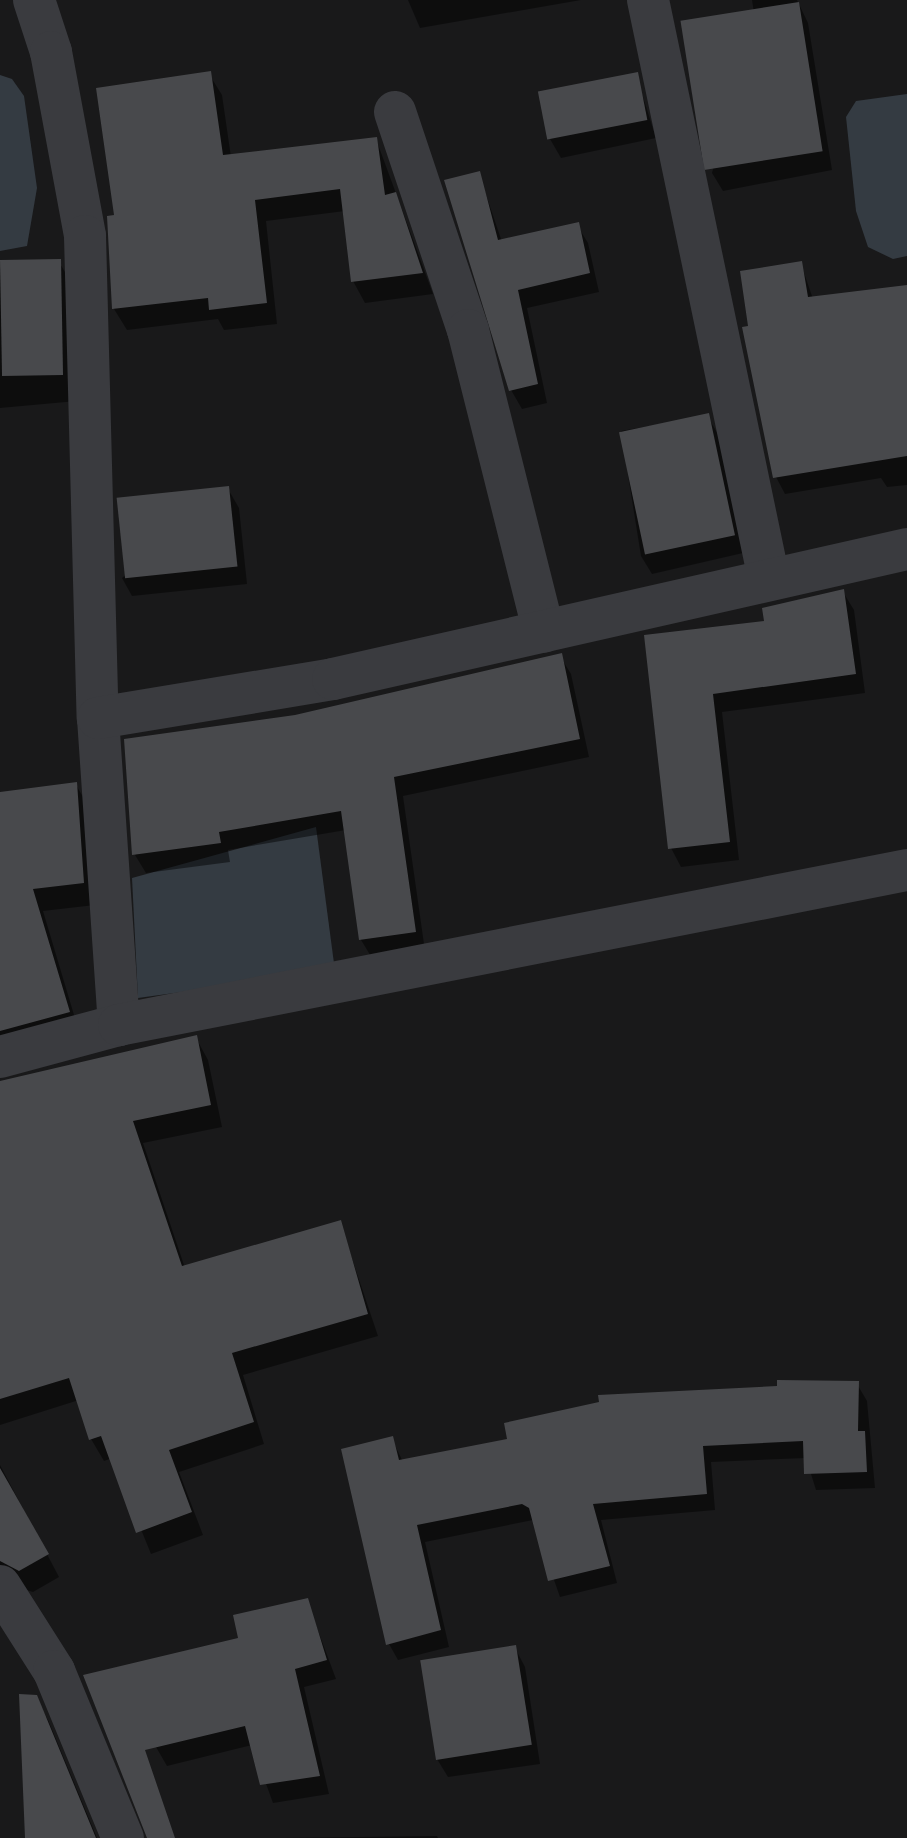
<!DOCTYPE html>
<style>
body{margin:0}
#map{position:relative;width:907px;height:1838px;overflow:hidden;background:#19191a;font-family:Poppins,sans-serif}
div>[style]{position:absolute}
.water>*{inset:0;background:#343b42}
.shadow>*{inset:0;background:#0007}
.building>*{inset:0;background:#48494c;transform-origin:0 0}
.minor>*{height:42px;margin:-21px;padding:0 21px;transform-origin:21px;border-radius:21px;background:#3a3b3f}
span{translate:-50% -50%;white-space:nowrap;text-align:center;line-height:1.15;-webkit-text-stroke:10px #141415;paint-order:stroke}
</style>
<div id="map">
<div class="water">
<i style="clip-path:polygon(0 75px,12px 79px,24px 96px,37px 188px,27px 246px,0 251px)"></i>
<i style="clip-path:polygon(907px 94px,907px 256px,893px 259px,868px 247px,856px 211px,846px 117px,856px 101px)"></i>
<i style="clip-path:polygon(316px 827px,335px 971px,138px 998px,132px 878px)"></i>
</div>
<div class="shadow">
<i style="clip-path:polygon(408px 0,581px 0,420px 28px)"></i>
<i style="clip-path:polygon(752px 0,797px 0,808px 23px,832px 170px,723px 191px,712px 173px,754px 13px)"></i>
<i style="clip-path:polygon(209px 74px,222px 95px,231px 157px,376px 139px,433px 294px,365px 303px,353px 281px,345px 211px,266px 221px,277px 324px,224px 330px,218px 319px,127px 330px,114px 309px,116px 217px)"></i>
<i style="clip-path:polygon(636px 75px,656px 138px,561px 158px,550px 139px)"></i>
<i style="clip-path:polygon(479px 174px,502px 242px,577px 225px,588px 243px,599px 292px,527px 308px,547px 403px,522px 409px,511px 390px)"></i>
<i style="clip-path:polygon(59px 262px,74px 287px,77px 401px,0 408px,0 267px)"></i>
<i style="clip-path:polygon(801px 264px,813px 299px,907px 292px,907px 485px,887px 487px,881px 478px,785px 494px,776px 477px)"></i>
<i style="clip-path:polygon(707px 416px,718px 434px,743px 553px,652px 574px,641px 556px,621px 431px)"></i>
<i style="clip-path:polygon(228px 489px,239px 508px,247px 584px,132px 596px,122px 578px)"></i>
<i style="clip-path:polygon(843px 592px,854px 610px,865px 693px,722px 712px,739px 860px,681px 867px,671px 848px,646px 637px,767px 623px)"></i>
<i style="clip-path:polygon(560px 656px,571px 674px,589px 757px,403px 796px,425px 951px,372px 958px,361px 940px,346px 830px,228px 850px,230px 862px,146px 873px,135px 855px,295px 718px)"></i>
<i style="clip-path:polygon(76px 785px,89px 807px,95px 905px,43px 911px,80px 1035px,0 1060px,0 795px)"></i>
<i style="clip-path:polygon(196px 1038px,208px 1060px,222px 1127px,143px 1143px,185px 1268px,340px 1223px,378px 1336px,243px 1375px,264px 1444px,179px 1472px,203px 1535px,151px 1554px,112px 1458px,104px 1461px,91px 1439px,79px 1400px,0 1425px,0 1083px)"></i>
<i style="clip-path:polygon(857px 1384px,867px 1401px,875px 1488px,816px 1490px,806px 1458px,711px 1462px,715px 1510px,601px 1520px,617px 1583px,560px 1597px,533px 1520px,425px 1542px,449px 1647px,398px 1660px,389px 1644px,392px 1439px,403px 1462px)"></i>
<i style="clip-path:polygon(0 1465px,59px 1577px,33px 1592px,0 1582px)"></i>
<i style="clip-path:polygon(307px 1601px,336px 1679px,304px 1687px,329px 1794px,273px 1803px,252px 1745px,167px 1766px,156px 1747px,241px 1640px)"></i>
<i style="clip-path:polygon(515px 1648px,525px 1667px,540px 1764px,448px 1777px,437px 1759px)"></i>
<i style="clip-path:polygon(35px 1697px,48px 1720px,97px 1838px,27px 1838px)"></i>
<i style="clip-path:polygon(437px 1836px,438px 1838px,279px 1838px)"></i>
</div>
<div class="building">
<i style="left:799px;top:2px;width:151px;height:120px;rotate:81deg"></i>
<i style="clip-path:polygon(211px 71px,223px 155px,377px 137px,385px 195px,396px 192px,423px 273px,351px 282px,340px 189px,255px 200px,267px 303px,209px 310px,208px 298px,112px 309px,107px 216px,114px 215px,96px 88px)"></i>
<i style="left:638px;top:72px;width:49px;height:102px;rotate:79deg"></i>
<i style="clip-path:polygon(480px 171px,498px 240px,579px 222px,590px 273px,518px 290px,538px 384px,509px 391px,444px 180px)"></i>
<i style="left:61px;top:259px;width:116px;height:61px;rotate:89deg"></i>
<i style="clip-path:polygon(802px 261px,808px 297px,907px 285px,907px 456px,773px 478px,742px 327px,748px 326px,740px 271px)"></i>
<i style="left:709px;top:413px;width:125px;height:92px;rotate:78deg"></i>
<i style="left:229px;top:486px;width:81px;height:113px;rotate:84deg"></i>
<i style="clip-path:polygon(844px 589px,856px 674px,713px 694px,730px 842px,668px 849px,644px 635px,764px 621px,762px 608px)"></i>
<i style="clip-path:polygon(562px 653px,580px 739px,394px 777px,416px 932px,359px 940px,341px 811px,219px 832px,221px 843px,132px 855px,124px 739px,295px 715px)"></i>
<i style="clip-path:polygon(77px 782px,84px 883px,33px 889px,70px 1012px,0 1031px,0 792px)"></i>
<i style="clip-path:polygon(197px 1035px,211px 1105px,133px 1121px,182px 1266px,341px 1220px,368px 1314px,232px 1353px,254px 1422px,169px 1450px,192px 1512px,136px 1533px,101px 1436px,89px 1440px,69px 1378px,0 1399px,0 1081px)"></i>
<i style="clip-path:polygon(777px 1380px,859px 1381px,858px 1431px,865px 1431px,867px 1472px,804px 1474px,803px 1441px,703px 1446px,707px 1494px,593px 1504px,610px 1566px,548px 1581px,529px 1508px,522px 1504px,417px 1525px,441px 1630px,386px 1645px,341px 1449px,393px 1436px,399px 1460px,507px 1439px,504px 1423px,599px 1402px,598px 1395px,777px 1386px)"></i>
<i style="clip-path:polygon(0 1468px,49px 1554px,19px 1571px,0 1561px)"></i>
<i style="clip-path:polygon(308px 1598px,327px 1660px,295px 1669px,320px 1776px,260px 1785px,245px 1726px,145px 1750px,175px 1838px,147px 1838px,83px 1675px,238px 1638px,233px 1615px)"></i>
<i style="left:516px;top:1645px;width:101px;height:97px;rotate:81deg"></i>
<i style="clip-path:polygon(19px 1694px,37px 1695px,96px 1838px,25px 1838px)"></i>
</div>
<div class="minor">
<i style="left:34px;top:0;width:55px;rotate:71.9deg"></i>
<i style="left:51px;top:52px;width:187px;rotate:79.5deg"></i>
<i style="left:85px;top:236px;width:482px;rotate:88.5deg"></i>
<i style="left:98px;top:718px;width:308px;rotate:86.1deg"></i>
<i style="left:648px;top:0;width:592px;rotate:78.2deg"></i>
<i style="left:395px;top:112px;width:230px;rotate:71.5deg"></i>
<i style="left:468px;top:330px;width:311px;rotate:75.9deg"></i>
<i style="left:98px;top:718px;width:238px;rotate:-9.4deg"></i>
<i style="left:333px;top:679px;width:589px;rotate:-12.76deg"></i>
<i style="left:0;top:1057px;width:123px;rotate:-15.1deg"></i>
<i style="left:119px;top:1025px;width:803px;rotate:-11.13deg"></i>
<i style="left:0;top:1586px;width:101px;rotate:57.6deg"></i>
<i style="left:54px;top:1671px;width:181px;rotate:67.6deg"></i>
</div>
</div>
